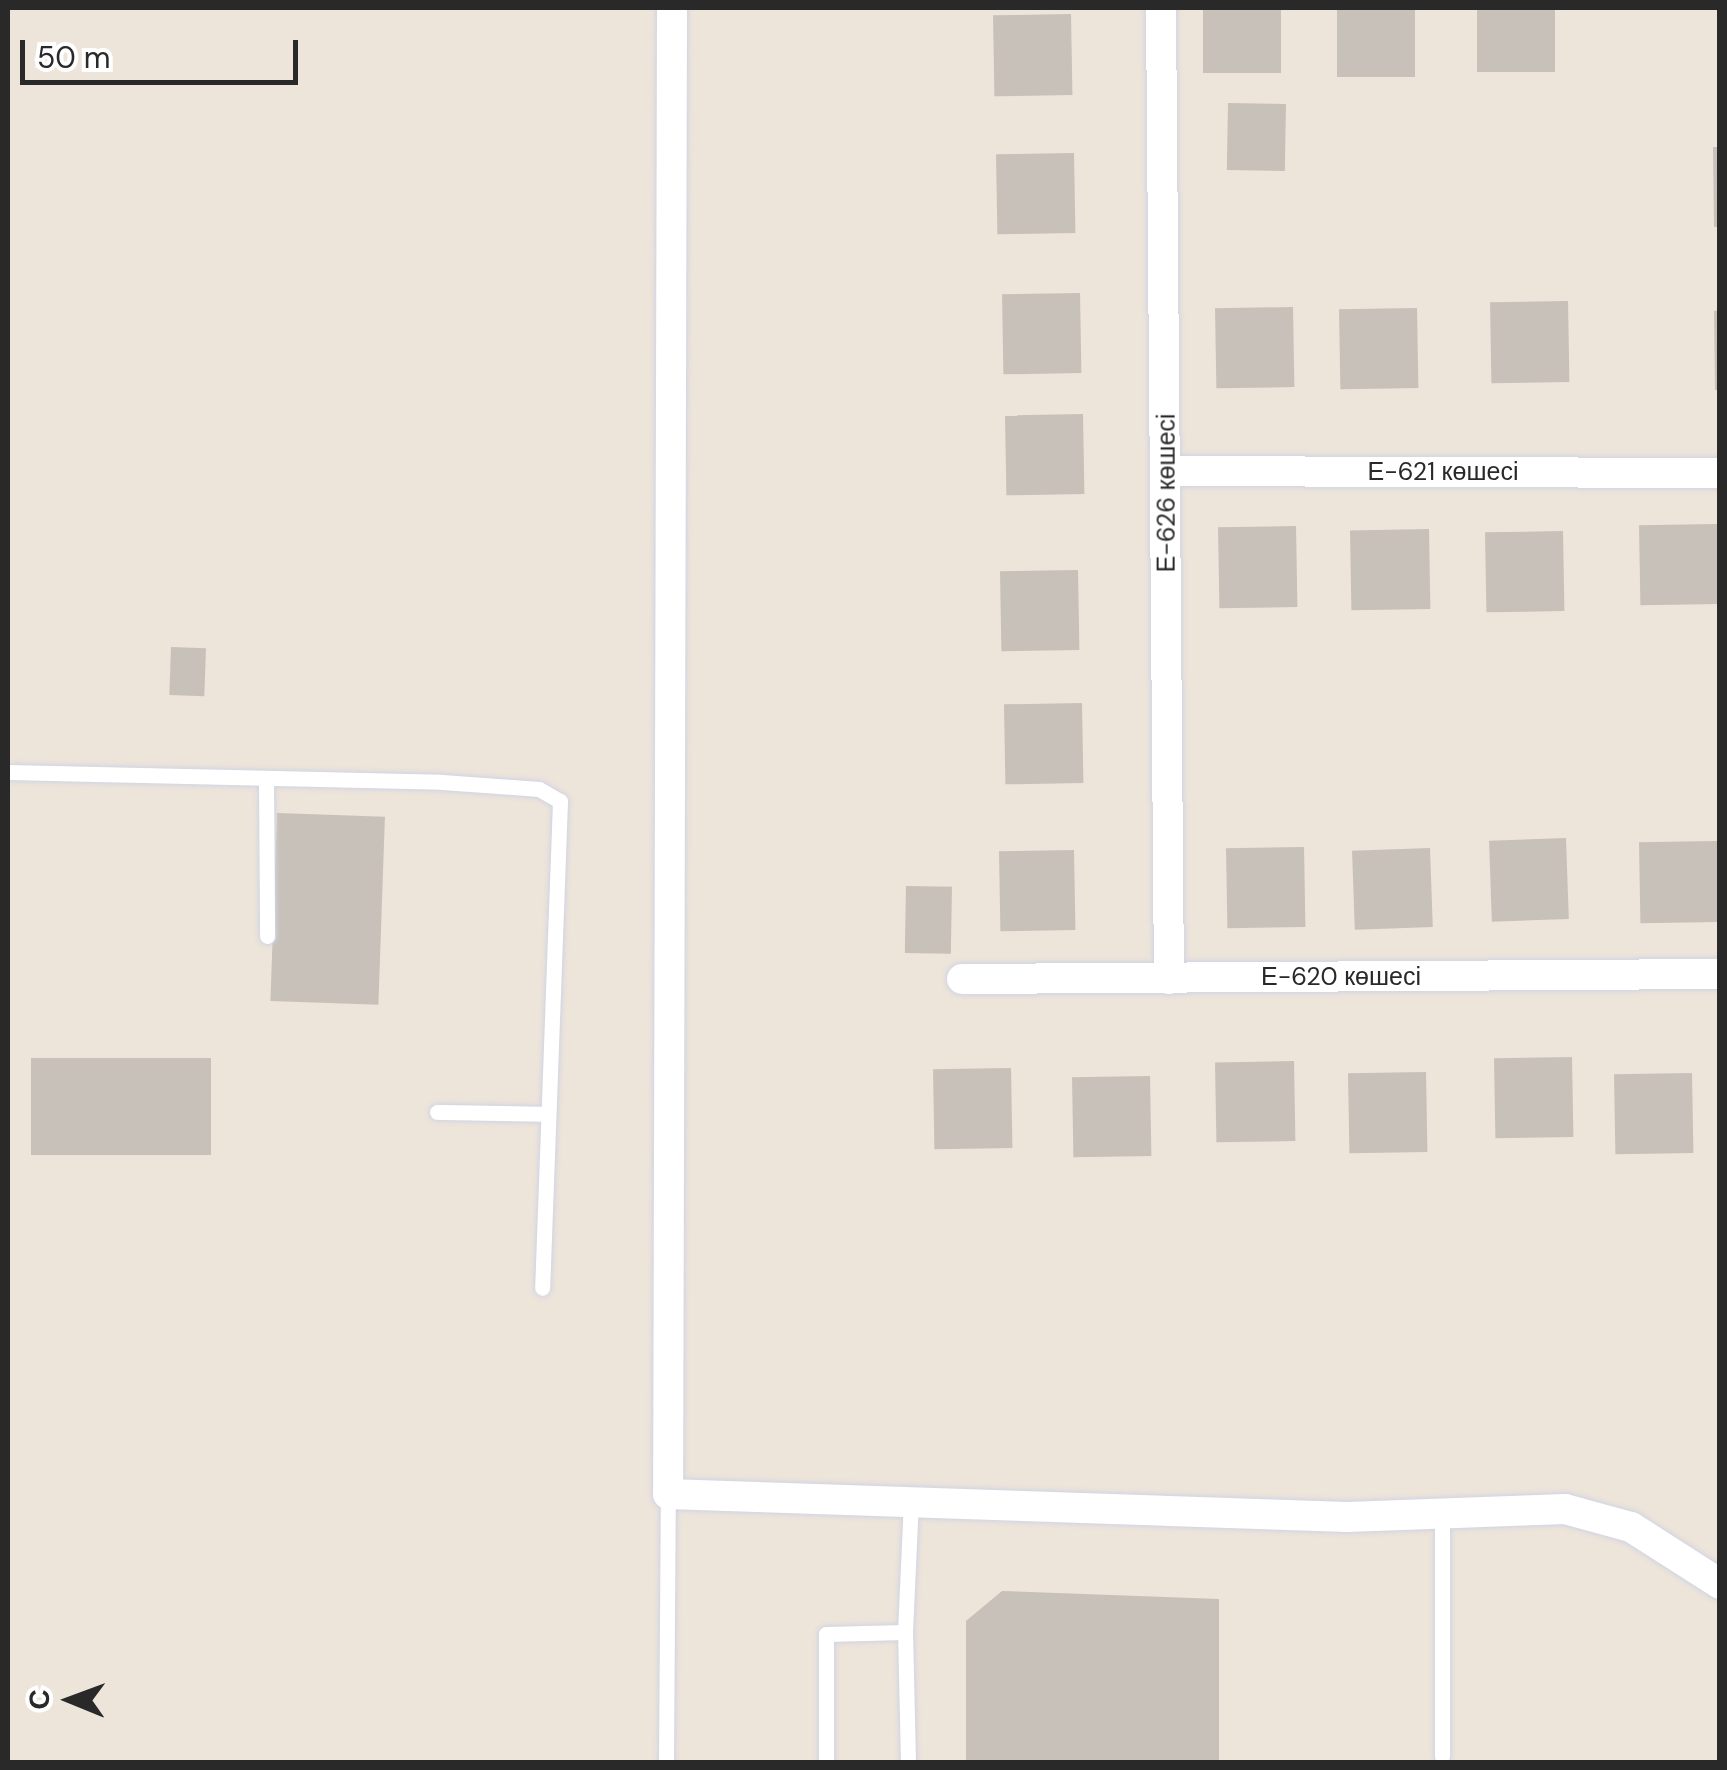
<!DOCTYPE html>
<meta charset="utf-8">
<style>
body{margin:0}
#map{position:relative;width:1727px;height:1770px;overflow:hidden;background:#ede4da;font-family:"DM Sans",sans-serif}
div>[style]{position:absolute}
.building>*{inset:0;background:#c8c1ba;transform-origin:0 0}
.roads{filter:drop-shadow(0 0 2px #d0d4e3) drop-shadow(0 0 2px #d0d4e3)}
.service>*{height:15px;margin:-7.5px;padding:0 7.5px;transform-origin:7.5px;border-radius:7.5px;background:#fff}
.minor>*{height:30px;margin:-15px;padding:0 15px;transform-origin:15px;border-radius:15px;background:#fff}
span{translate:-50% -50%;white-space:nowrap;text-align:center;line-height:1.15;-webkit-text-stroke:8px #fff;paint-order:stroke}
.street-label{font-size:25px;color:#292929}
.frame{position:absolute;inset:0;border:10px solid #292929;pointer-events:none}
.north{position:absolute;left:20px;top:1650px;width:100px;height:100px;-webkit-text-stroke:8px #fff;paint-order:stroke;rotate:271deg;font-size:28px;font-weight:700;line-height:40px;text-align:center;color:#292929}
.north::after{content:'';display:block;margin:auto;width:35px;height:45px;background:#292929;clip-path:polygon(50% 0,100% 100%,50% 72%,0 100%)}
.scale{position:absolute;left:20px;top:40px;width:278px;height:45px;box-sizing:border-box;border:5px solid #292929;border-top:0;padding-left:12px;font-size:30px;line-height:35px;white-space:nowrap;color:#292929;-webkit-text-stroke:8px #fff;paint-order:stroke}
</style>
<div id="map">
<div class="building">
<i style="left:1203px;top:8px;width:78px;height:65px"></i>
<i style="left:1337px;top:8px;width:78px;height:69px"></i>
<i style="left:1477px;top:8px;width:78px;height:64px"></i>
<i style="left:1071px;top:14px;width:81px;height:78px;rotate:89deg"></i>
<i style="left:1228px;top:103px;width:58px;height:67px;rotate:1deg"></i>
<i style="clip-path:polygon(1713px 147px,1720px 147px,1720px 227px,1714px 227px)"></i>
<i style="left:1074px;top:153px;width:80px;height:78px;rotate:89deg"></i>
<i style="left:1080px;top:293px;width:80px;height:78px;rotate:89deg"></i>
<i style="left:1568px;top:301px;width:81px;height:78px;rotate:89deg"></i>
<i style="left:1293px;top:307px;width:80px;height:78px;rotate:89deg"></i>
<i style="left:1417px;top:308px;width:80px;height:78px;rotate:89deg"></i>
<i style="clip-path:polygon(1720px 310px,1720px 390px,1715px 390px,1714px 311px)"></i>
<i style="left:1083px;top:414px;width:80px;height:78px;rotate:89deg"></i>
<i style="left:1717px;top:524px;width:80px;height:78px;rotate:89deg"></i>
<i style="left:1296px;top:526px;width:81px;height:78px;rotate:89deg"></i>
<i style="left:1429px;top:529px;width:80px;height:79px;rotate:89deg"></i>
<i style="left:1563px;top:531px;width:80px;height:78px;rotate:89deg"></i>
<i style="left:1078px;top:570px;width:80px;height:78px;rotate:89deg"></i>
<i style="left:171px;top:647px;width:35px;height:48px;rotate:2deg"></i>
<i style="left:1082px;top:703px;width:80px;height:78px;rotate:89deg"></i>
<i style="left:277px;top:813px;width:108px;height:188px;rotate:2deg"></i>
<i style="left:1566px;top:838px;width:81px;height:77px;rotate:88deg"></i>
<i style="left:1717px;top:841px;width:81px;height:78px;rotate:89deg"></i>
<i style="left:1304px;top:847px;width:80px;height:78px;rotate:89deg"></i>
<i style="left:1430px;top:848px;width:79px;height:78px;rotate:88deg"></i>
<i style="left:1074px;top:850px;width:80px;height:75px;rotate:89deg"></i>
<i style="left:906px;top:886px;width:46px;height:67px;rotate:1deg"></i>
<i style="left:1572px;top:1057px;width:80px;height:78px;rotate:89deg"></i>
<i style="left:31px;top:1058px;width:180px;height:97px"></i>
<i style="left:1294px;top:1061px;width:80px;height:79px;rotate:89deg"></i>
<i style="left:1011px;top:1068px;width:80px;height:78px;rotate:89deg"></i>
<i style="left:1426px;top:1072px;width:80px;height:78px;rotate:89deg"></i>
<i style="left:1692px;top:1073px;width:80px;height:78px;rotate:89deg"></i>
<i style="left:1150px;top:1076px;width:80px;height:78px;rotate:89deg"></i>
<i style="clip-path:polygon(1002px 1591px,1219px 1599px,1219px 1762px,966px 1762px,966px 1621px)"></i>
</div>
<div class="roads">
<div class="service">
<i style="left:8px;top:772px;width:434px;rotate:1.3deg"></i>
<i style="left:442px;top:782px;width:97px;rotate:4.1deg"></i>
<i style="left:539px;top:789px;width:24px;rotate:30deg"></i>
<i style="left:560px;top:801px;width:487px;rotate:92.1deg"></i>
<i style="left:266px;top:778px;width:158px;rotate:89.6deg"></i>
<i style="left:437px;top:1112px;width:111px;rotate:1deg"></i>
<i style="left:1442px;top:1512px;width:244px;rotate:90deg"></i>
<i style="left:666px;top:1762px;width:268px;rotate:-89.6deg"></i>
<i style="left:826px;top:1762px;width:128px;rotate:-90deg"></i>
<i style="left:826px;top:1634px;width:79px;rotate:-1.5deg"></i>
<i style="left:908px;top:1762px;width:130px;rotate:-91.3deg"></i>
<i style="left:905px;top:1632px;width:130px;rotate:-87.4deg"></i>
</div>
<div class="minor">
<i style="left:672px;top:8px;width:1486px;rotate:90.15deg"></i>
<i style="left:668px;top:1494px;width:679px;rotate:1.94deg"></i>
<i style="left:1347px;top:1517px;width:218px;rotate:-2.1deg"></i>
<i style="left:1565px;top:1509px;width:68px;rotate:15.3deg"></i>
<i style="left:1631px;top:1527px;width:106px;rotate:32.6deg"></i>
<i style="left:1161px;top:8px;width:971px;rotate:89.53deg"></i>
<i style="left:1167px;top:471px;width:553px;rotate:0.21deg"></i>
<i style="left:962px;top:979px;width:758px;rotate:-0.38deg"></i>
</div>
</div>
<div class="street-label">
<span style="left:1443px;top:472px">Е-621 көшесі</span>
<span style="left:1167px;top:493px;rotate:-90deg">Е-626 көшесі</span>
<span style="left:1341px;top:977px">Е-620 көшесі</span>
</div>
<div class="frame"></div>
<div class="north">С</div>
<div class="scale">50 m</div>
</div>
